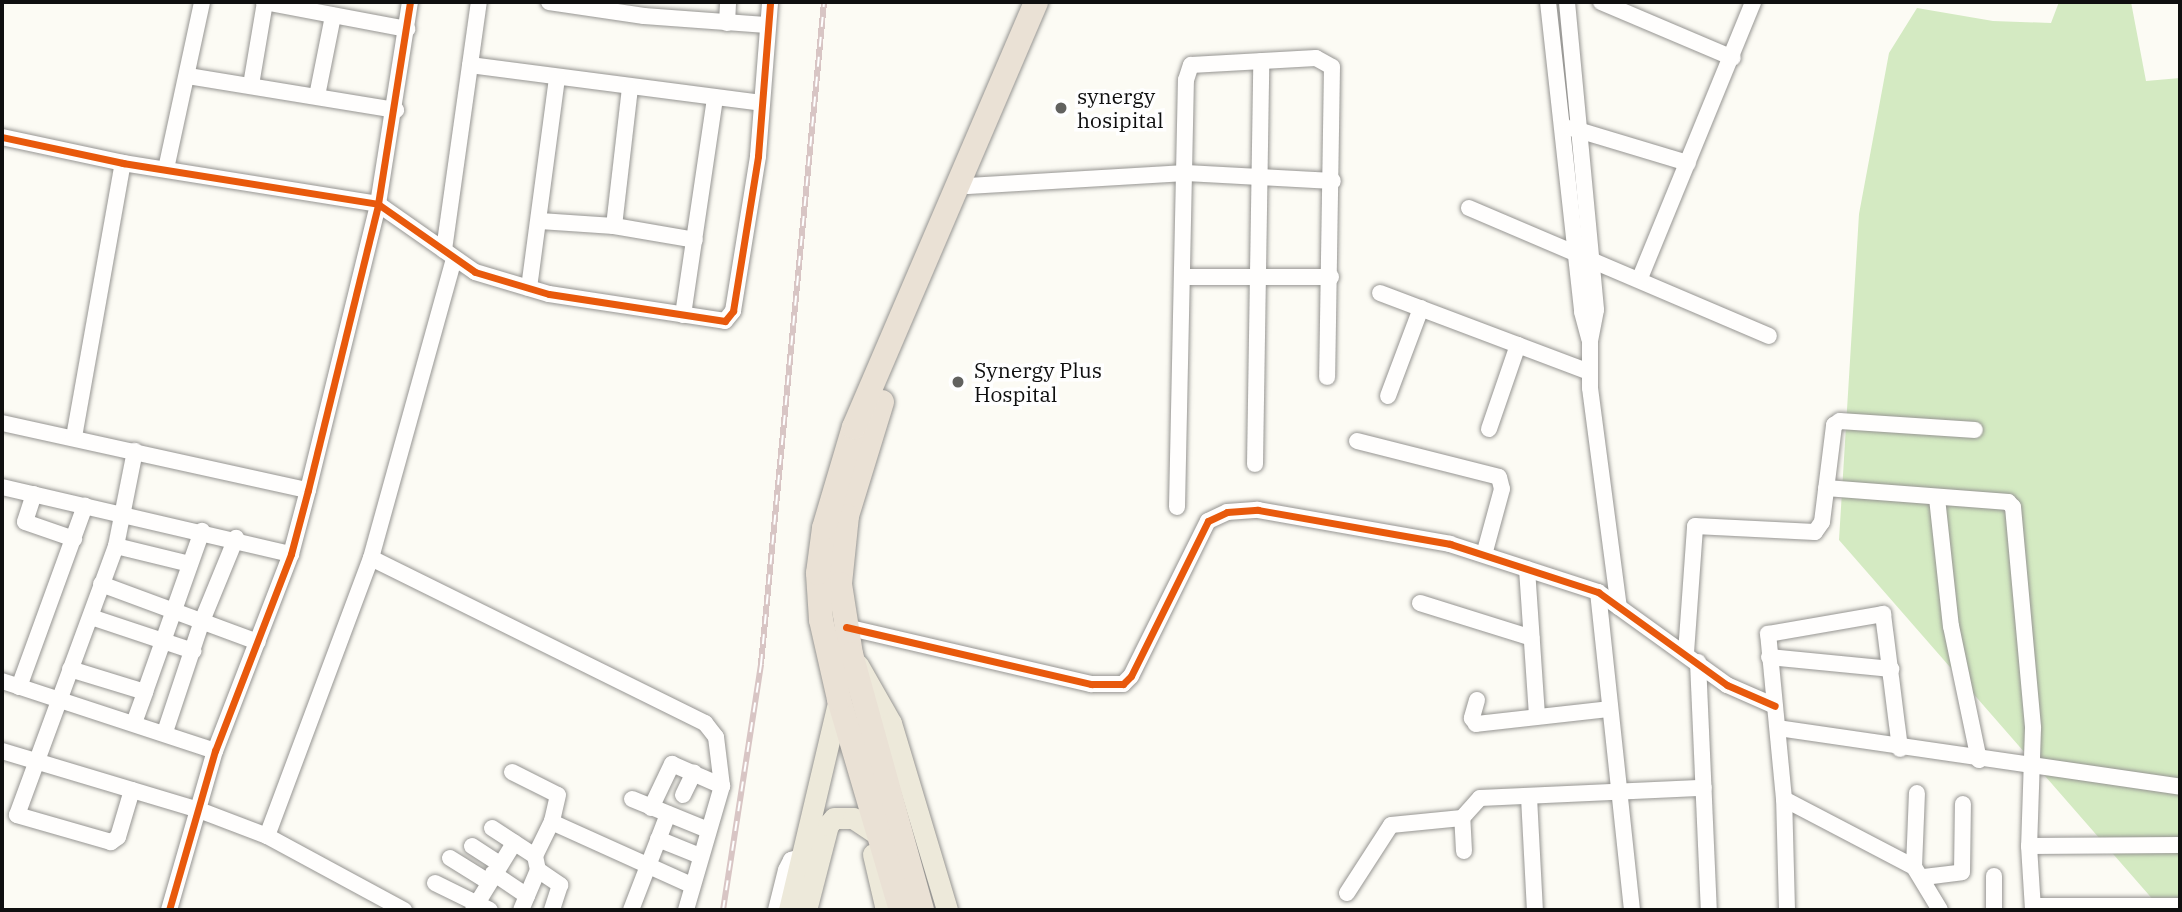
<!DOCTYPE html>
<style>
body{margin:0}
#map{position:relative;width:2182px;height:912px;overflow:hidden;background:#fcfbf4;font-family:"IBM Plex Serif",serif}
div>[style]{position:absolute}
.forest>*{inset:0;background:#d4eac2}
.roads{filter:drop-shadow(0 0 2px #969592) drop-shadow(0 0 2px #969592)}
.minor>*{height:16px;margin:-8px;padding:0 8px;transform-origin:8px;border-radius:8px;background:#fffefd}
.major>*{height:21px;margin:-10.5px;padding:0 10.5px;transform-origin:10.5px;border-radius:10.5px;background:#ede9da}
.highway>*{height:24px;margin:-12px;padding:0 12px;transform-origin:12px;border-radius:12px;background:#eae1d5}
.rail>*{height:6px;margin-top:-3px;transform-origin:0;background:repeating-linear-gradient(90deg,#fff 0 10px,#d8c5c4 0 20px);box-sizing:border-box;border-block:2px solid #d8c5c4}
.cycleway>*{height:7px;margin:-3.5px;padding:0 3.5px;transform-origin:3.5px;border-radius:3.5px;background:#e8590c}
.dots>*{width:19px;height:19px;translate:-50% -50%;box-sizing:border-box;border:4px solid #fff;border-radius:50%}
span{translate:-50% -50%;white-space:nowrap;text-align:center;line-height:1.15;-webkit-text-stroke:7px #fff;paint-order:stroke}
.poi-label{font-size:21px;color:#0f0f0f}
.left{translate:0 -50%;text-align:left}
.frame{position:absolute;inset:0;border:4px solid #0f0f0f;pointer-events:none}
</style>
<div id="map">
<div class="forest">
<i style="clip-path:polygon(2059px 2px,2131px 2px,2146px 81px,2180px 78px,2180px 910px,2162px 910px,1839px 540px,1859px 214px,1889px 53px,1917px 8px,1993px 21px,2051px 23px)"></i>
</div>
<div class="roads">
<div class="minor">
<i style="left:264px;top:2px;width:146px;rotate:10.7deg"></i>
<i style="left:549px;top:2px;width:96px;rotate:8.4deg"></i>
<i style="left:644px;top:16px;width:124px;rotate:4.2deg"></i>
<i style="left:1548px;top:2px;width:312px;rotate:83.7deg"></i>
<i style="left:1582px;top:312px;width:28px;rotate:75deg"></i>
<i style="left:1567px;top:2px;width:309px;rotate:84.6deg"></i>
<i style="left:1596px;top:310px;width:32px;rotate:101deg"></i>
<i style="left:1590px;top:341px;width:47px;rotate:90deg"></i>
<i style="left:1590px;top:388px;width:221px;rotate:82.5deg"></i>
<i style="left:1601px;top:2px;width:143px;rotate:23deg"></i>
<i style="left:727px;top:23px;width:21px;rotate:-87deg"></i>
<i style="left:470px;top:65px;width:294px;rotate:7.4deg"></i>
<i style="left:188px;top:76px;width:211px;rotate:9.3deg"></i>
<i style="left:251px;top:85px;width:84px;rotate:-80.4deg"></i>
<i style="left:317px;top:96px;width:82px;rotate:-78.7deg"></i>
<i style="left:1571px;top:128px;width:122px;rotate:16.7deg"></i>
<i style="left:2px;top:137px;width:124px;rotate:12.1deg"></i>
<i style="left:123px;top:163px;width:258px;rotate:9.1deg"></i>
<i style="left:378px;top:204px;width:118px;rotate:35deg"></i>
<i style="left:475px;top:272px;width:77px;rotate:16.6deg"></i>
<i style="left:549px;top:294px;width:178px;rotate:8.7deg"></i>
<i style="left:725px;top:321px;width:13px;rotate:-51deg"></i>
<i style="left:733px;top:311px;width:157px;rotate:-80.8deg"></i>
<i style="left:758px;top:156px;width:154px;rotate:-85.5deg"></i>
<i style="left:166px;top:169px;width:171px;rotate:-77.8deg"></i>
<i style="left:968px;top:186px;width:218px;rotate:-3.4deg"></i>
<i style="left:1186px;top:173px;width:147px;rotate:3.1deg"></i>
<i style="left:1469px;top:208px;width:326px;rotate:23.1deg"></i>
<i style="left:540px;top:221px;width:74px;rotate:3.9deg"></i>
<i style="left:614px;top:226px;width:82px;rotate:9.8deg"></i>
<i style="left:614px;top:226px;width:139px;rotate:-83.4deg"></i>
<i style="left:444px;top:250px;width:250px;rotate:-82deg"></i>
<i style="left:1183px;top:277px;width:148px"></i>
<i style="left:1640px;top:278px;width:298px;rotate:-67.7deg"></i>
<i style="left:529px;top:288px;width:212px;rotate:-82.4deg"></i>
<i style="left:1380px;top:293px;width:223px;rotate:20.7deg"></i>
<i style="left:683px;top:315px;width:219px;rotate:-81.6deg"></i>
<i style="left:1388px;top:396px;width:94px;rotate:-69.4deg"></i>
<i style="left:2px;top:423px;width:313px;rotate:12.4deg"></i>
<i style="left:1489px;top:429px;width:89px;rotate:-71deg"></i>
<i style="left:74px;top:437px;width:278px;rotate:-79.9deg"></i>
<i style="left:1357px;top:441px;width:146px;rotate:14.2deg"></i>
<i style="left:1499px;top:477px;width:12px;rotate:76deg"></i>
<i style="left:1502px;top:489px;width:68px;rotate:105.3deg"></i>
<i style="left:1255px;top:464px;width:403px;rotate:-89.1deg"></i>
<i style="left:2px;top:487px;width:297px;rotate:13.1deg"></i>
<i style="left:1826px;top:488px;width:183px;rotate:4.4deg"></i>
<i style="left:2008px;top:502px;width:7px;rotate:45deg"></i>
<i style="left:2013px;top:507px;width:222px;rotate:84.8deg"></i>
<i style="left:2033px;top:728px;width:118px;rotate:91.9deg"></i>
<i style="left:2029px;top:846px;width:64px;rotate:86.4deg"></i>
<i style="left:34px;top:494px;width:29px;rotate:108deg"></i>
<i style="left:25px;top:522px;width:52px;rotate:19.1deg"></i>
<i style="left:1937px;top:498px;width:129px;rotate:83.8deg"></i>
<i style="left:1951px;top:626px;width:137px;rotate:78.2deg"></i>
<i style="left:1177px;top:507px;width:427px;rotate:-88.8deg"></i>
<i style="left:1186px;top:80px;width:16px;rotate:-72deg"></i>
<i style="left:1191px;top:65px;width:125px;rotate:-3.2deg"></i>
<i style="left:1316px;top:58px;width:18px;rotate:29deg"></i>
<i style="left:1332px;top:67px;width:310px;rotate:90.9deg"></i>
<i style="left:116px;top:546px;width:76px;rotate:13.7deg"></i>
<i style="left:371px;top:558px;width:373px;rotate:26.3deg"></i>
<i style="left:705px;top:723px;width:18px;rotate:52deg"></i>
<i style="left:716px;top:737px;width:49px;rotate:83deg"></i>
<i style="left:722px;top:786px;width:129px;rotate:106.2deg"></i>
<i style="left:1527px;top:569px;width:147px;rotate:86.1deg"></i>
<i style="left:101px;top:584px;width:167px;rotate:20.3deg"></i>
<i style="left:1598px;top:592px;width:320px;rotate:83.9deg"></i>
<i style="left:1420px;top:603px;width:117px;rotate:17.4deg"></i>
<i style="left:91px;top:617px;width:108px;rotate:18.4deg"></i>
<i style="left:846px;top:627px;width:252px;rotate:13.1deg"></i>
<i style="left:1091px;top:684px;width:32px"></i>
<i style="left:1123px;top:684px;width:11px;rotate:-45deg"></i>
<i style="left:1131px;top:676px;width:173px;rotate:-63.6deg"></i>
<i style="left:1208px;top:521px;width:21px;rotate:-25deg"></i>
<i style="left:1227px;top:512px;width:31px;rotate:-4deg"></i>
<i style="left:1258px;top:510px;width:195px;rotate:10deg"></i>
<i style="left:1450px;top:544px;width:156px;rotate:18deg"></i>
<i style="left:1598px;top:592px;width:159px;rotate:35.8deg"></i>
<i style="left:1727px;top:685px;width:52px;rotate:23.6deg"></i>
<i style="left:1686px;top:653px;width:127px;rotate:-85.9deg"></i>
<i style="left:1695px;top:526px;width:120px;rotate:2.9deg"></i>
<i style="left:1815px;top:532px;width:12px;rotate:-55deg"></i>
<i style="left:1822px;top:522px;width:98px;rotate:-82.9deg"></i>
<i style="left:1834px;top:425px;width:7px;rotate:-34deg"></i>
<i style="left:1840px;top:421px;width:135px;rotate:3.8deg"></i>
<i style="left:1769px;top:657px;width:123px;rotate:5.6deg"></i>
<i style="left:1698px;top:662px;width:248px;rotate:87.5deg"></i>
<i style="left:70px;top:669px;width:78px;rotate:17deg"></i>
<i style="left:145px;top:692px;width:171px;rotate:-70.5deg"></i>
<i style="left:2px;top:681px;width:224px;rotate:18.2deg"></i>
<i style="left:19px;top:687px;width:193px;rotate:-70deg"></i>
<i style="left:1477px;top:700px;width:19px;rotate:106deg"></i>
<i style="left:1472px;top:718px;width:7px;rotate:56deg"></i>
<i style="left:1476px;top:724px;width:134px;rotate:-6.4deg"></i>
<i style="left:134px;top:723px;width:33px;rotate:-70deg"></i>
<i style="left:1778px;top:728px;width:406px;rotate:8.3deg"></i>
<i style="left:165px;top:732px;width:117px;rotate:-71.6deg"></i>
<i style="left:202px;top:621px;width:90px;rotate:-67.7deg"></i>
<i style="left:2px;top:751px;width:206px;rotate:16.7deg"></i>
<i style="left:199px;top:810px;width:73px;rotate:20.9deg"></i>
<i style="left:267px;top:836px;width:156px;rotate:28.4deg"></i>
<i style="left:512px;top:772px;width:51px;rotate:26.6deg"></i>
<i style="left:558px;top:795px;width:27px;rotate:103deg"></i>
<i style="left:552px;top:821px;width:5px;rotate:37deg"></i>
<i style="left:556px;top:824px;width:148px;rotate:24.3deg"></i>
<i style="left:132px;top:790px;width:49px;rotate:106.6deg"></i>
<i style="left:118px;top:837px;width:9px;rotate:144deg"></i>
<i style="left:111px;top:842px;width:98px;rotate:-164deg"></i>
<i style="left:17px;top:815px;width:287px;rotate:-69.8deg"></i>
<i style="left:116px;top:546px;width:97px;rotate:-78.7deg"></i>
<i style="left:683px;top:795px;width:25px;rotate:-64deg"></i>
<i style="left:1529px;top:797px;width:113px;rotate:87deg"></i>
<i style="left:632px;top:799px;width:82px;rotate:22.2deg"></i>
<i style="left:1784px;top:799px;width:147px;rotate:27.6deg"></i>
<i style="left:1914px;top:867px;width:50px;rotate:58.8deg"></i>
<i style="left:651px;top:808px;width:49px;rotate:-64.5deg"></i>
<i style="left:672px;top:764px;width:55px;rotate:23.7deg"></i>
<i style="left:492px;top:828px;width:51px;rotate:33.1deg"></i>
<i style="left:535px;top:856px;width:14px;rotate:78deg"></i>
<i style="left:538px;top:870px;width:43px;rotate:113deg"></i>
<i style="left:267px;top:836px;width:297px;rotate:-69.5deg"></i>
<i style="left:371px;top:558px;width:311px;rotate:-74.5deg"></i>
<i style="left:658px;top:839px;width:45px;rotate:22deg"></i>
<i style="left:472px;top:846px;width:31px;rotate:33deg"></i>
<i style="left:2029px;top:846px;width:151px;rotate:-0.4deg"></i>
<i style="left:1464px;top:851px;width:33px;rotate:-93deg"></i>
<i style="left:1462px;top:818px;width:27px;rotate:-48deg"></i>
<i style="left:1480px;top:798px;width:224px;rotate:-2.6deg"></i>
<i style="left:535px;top:856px;width:39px;rotate:-64deg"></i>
<i style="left:450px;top:858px;width:44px;rotate:31.9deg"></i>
<i style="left:1914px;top:867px;width:74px;rotate:-87.7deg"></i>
<i style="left:538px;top:870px;width:27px;rotate:34deg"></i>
<i style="left:560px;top:885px;width:26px;rotate:108deg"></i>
<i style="left:493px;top:873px;width:41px;rotate:34.1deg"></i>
<i style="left:1924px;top:877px;width:38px;rotate:-7deg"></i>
<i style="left:1962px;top:872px;width:68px;rotate:-89.2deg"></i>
<i style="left:435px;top:883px;width:61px;rotate:26.1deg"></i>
<i style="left:1347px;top:893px;width:81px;rotate:-57.1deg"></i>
<i style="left:1391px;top:825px;width:71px;rotate:-5.6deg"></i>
<i style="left:2033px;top:906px;width:147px"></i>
<i style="left:169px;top:910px;width:166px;rotate:-73.9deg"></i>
<i style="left:215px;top:751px;width:211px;rotate:-68.9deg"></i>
<i style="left:291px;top:554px;width:66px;rotate:-75.1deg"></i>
<i style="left:308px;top:490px;width:294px;rotate:-76.2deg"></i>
<i style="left:378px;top:204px;width:205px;rotate:-81deg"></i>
<i style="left:473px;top:910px;width:79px;rotate:-58.5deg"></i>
<i style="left:631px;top:910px;width:103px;rotate:-68.9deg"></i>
<i style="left:776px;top:910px;width:41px;rotate:-76deg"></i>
<i style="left:786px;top:870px;width:11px;rotate:-63deg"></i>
<i style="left:791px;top:860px;width:10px;rotate:-17deg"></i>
<i style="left:1787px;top:910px;width:111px;rotate:-91.5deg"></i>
<i style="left:1784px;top:799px;width:166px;rotate:-95.5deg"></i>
<i style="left:1768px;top:634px;width:117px;rotate:-9.9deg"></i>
<i style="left:1883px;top:614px;width:136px;rotate:82.8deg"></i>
<i style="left:1994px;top:910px;width:34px;rotate:-90deg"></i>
</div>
<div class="major">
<i style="left:858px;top:665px;width:67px;rotate:60.4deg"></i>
<i style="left:891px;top:723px;width:195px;rotate:73.3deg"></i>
<i style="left:873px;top:854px;width:57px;rotate:76.9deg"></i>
<i style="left:789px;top:910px;width:217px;rotate:-76.7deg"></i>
<i style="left:806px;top:910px;width:88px;rotate:-75.5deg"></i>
<i style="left:828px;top:825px;width:9px;rotate:-49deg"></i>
<i style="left:834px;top:818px;width:19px"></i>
<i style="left:853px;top:818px;width:32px;rotate:34deg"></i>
</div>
<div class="highway">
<i style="left:882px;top:402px;width:119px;rotate:107.1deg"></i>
<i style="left:847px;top:516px;width:68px;rotate:95.9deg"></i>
<i style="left:840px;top:584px;width:71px;rotate:81.1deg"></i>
<i style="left:851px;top:654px;width:266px;rotate:74.5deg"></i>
<i style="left:901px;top:910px;width:220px;rotate:-106.4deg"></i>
<i style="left:839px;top:699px;width:81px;rotate:-102.8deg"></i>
<i style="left:821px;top:620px;width:47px;rotate:-93.7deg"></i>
<i style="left:818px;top:573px;width:45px;rotate:-82.4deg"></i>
<i style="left:824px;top:528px;width:105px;rotate:-73.5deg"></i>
<i style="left:854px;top:427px;width:462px;rotate:-66.8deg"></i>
</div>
</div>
<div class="rail">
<i style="left:723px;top:910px;width:249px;rotate:-81.2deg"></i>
<i style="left:761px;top:664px;width:665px;rotate:-84.56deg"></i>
</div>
<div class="cycleway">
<i style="left:2px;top:137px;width:124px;rotate:12.1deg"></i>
<i style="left:123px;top:163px;width:258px;rotate:9.1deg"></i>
<i style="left:378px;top:204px;width:118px;rotate:35deg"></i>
<i style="left:475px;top:272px;width:77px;rotate:16.6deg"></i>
<i style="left:549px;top:294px;width:178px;rotate:8.7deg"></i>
<i style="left:725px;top:321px;width:13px;rotate:-51deg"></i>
<i style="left:733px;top:311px;width:157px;rotate:-80.8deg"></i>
<i style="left:758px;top:156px;width:154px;rotate:-85.5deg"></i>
<i style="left:846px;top:627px;width:252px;rotate:13.1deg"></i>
<i style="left:1091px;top:684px;width:32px"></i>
<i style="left:1123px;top:684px;width:11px;rotate:-45deg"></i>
<i style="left:1131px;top:676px;width:173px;rotate:-63.6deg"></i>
<i style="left:1208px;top:521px;width:21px;rotate:-25deg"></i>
<i style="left:1227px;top:512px;width:31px;rotate:-4deg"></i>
<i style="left:1258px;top:510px;width:195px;rotate:10deg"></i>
<i style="left:1450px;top:544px;width:156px;rotate:18deg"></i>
<i style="left:1598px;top:592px;width:159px;rotate:35.8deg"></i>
<i style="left:1727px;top:685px;width:52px;rotate:23.6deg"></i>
<i style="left:169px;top:910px;width:166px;rotate:-73.9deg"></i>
<i style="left:215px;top:751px;width:211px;rotate:-68.9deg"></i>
<i style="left:291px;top:554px;width:66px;rotate:-75.1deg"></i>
<i style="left:308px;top:490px;width:294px;rotate:-76.2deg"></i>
<i style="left:378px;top:204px;width:205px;rotate:-81deg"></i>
</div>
<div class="dots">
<i style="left:1061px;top:108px;background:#62625f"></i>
<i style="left:958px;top:382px;background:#62625f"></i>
</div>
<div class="poi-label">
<span class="left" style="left:1077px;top:108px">synergy<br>hosipital</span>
<span class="left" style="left:974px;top:382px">Synergy Plus<br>Hospital</span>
</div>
<div class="frame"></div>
</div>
